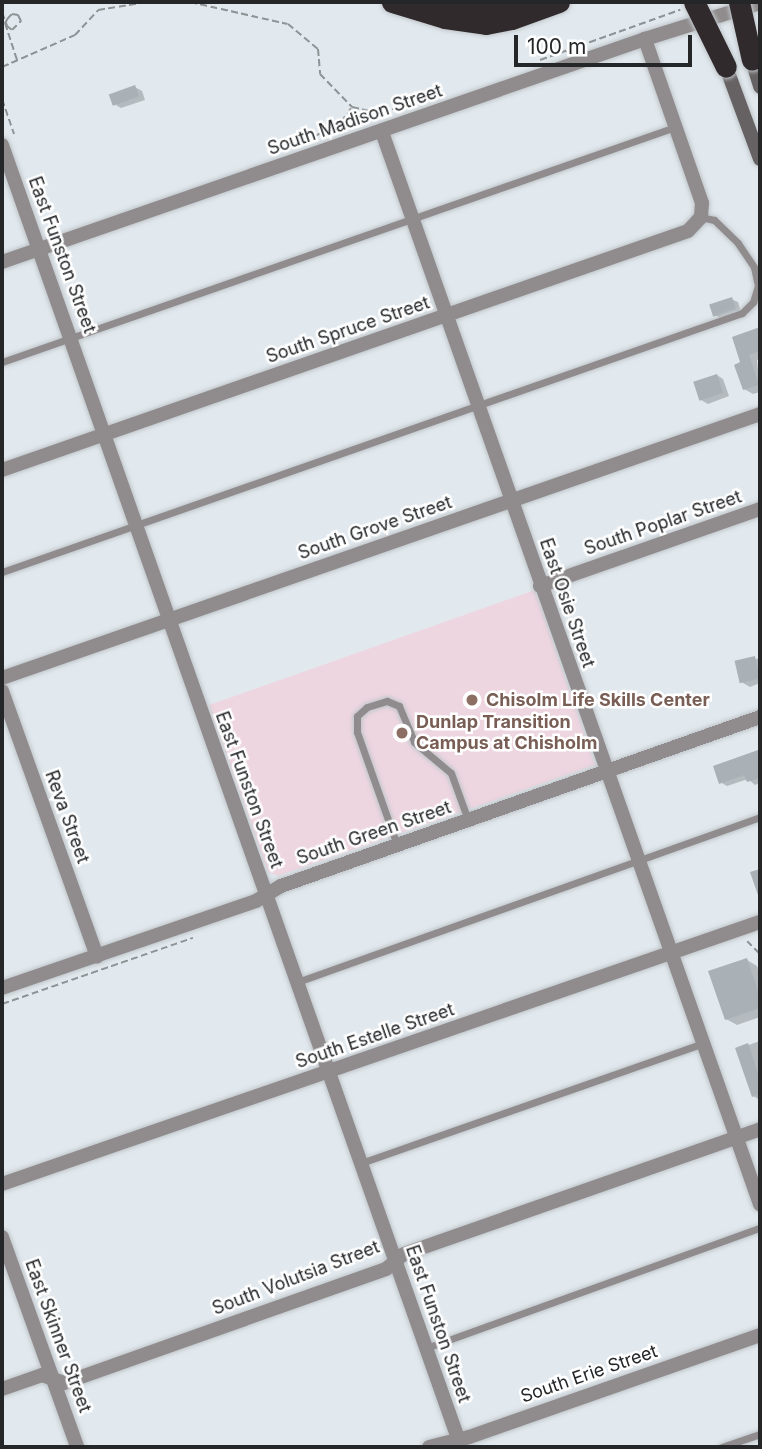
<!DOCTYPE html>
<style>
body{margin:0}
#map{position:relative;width:762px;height:1449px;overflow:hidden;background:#e2e9ee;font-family:Inter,sans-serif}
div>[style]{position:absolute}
.education>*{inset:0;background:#eed6e0}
.shadow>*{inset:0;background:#0003}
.building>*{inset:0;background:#aab1b6;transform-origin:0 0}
.path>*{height:2px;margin-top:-1px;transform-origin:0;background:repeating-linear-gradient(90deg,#8e9396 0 7px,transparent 0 10.5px)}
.roads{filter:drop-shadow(0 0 2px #c0c6ca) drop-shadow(0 0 2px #c0c6ca)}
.service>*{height:7px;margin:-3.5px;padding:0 3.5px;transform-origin:3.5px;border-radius:3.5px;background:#908c8d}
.minor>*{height:14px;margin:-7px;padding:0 7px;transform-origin:7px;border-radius:7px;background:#908c8d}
.secondary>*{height:14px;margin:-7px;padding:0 7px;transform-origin:7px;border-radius:7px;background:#666162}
.motorway>*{height:21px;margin:-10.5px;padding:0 10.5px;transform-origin:10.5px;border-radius:10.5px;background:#312a2c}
.path-bridge>*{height:2px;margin-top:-1px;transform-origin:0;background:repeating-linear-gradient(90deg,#8e9396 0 7px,transparent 0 10.5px)}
.bridges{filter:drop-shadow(0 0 2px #c0c6ca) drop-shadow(0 0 2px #c0c6ca)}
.motorway-bridge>*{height:21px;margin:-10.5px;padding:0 10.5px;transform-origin:10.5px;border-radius:10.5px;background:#312a2c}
.dots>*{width:19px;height:19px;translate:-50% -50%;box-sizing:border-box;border:4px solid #fff;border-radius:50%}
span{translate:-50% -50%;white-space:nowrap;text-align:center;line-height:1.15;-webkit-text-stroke:5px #fff;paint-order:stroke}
.street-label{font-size:18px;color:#242628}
.education-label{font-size:18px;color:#785e54;font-weight:700}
.left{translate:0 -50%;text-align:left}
.frame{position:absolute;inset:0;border:4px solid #242628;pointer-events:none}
.scale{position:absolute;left:514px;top:35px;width:178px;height:32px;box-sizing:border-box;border:4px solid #242628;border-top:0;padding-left:9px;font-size:21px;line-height:24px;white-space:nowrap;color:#242628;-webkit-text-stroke:5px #fff;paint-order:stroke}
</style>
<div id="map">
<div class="education">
<i style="clip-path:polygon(535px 590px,595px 765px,278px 876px,268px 872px,209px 705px)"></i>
</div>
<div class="shadow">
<i style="clip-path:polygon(135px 87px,142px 91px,145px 100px,121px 108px,114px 104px)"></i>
<i style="clip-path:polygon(731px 299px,738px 302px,741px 312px,721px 319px,715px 315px)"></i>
<i style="clip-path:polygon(760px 329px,760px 359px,757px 360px,760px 392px,753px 394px,744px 389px,743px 363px,734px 338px)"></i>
<i style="clip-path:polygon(717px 375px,723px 379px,729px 396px,708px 404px,701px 400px)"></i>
<i style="clip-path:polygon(760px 658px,760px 683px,750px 687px,743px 683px,737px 664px)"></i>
<i style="clip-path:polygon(758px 752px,760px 783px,755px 785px,748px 779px,727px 786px,720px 782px)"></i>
<i style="clip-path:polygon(747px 960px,757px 966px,760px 975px,760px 1017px,737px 1025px,726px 1019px)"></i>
<i style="clip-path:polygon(760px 1041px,760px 1100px,753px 1096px,737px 1049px)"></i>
</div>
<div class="building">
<i style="left:135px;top:85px;width:12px;height:28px;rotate:70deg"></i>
<i style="left:732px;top:297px;width:13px;height:24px;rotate:72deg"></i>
<i style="clip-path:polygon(760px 327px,760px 351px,749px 355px,759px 385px,743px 390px,734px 365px,740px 362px,732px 337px)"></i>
<i style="left:717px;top:374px;width:20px;height:25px;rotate:72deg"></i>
<i style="left:755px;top:656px;width:23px;height:21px;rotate:77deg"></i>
<i style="clip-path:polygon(758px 750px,760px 778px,747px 782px,744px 775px,719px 784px,713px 766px)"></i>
<i style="clip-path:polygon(760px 869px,760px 898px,759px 898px,750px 872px)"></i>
<i style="clip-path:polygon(747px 958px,760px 997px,760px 1008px,725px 1020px,708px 971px)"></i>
<i style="clip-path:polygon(748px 1043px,760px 1079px,760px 1094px,752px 1097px,735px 1048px)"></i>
</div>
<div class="path">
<i style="left:190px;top:2px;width:100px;rotate:12.7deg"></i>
<i style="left:288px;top:24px;width:39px;rotate:40deg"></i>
<i style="left:318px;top:49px;width:25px;rotate:85deg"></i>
<i style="left:320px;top:74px;width:46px;rotate:45.9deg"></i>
<i style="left:352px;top:107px;width:32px;rotate:13deg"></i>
<i style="left:383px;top:114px;width:26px;rotate:-28deg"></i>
<i style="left:406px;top:102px;width:23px;rotate:-7deg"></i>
<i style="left:8px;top:18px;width:6px;rotate:121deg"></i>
<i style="left:5px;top:23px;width:39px;rotate:72deg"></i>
<i style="left:540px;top:60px;width:149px;rotate:-19.7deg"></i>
<i style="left:2px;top:67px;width:80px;rotate:-23.7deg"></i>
<i style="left:75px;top:35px;width:34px;rotate:-47deg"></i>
<i style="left:98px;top:10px;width:50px;rotate:-9.3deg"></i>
<i style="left:2px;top:99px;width:37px;rotate:71deg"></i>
<i style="left:306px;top:141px;width:40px;rotate:-28deg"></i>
<i style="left:341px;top:122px;width:17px;rotate:-54deg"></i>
<i style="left:747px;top:941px;width:18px;rotate:45deg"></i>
<i style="left:2px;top:1004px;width:202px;rotate:-19.1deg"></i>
</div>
<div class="roads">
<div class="service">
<i style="left:2px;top:362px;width:713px;rotate:-19.25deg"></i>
<i style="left:2px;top:572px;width:784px;rotate:-19.29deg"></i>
<i style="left:742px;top:313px;width:16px;rotate:-45deg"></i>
<i style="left:753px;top:302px;width:17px;rotate:-73deg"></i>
<i style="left:758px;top:286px;width:19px;rotate:-102deg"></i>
<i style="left:754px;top:267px;width:29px;rotate:-124deg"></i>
<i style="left:738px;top:243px;width:33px;rotate:-136deg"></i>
<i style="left:714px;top:220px;width:13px;rotate:-167deg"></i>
<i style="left:397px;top:845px;width:120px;rotate:-109.5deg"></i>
<i style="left:357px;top:732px;width:16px;rotate:-90deg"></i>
<i style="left:357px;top:716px;width:13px;rotate:-42deg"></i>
<i style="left:367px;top:707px;width:21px;rotate:-17deg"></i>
<i style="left:387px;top:701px;width:13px;rotate:23deg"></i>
<i style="left:399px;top:706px;width:39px;rotate:67deg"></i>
<i style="left:414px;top:742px;width:48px;rotate:40deg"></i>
<i style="left:451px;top:773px;width:50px;rotate:70.1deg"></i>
<i style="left:297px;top:982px;width:492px;rotate:-19.6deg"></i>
<i style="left:361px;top:1163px;width:362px;rotate:-19.3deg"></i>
<i style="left:426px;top:1348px;width:355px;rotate:-19.8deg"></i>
<i style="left:722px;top:1447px;width:40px;rotate:-18.9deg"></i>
</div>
<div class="minor">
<i style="left:382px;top:132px;width:1137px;rotate:70.58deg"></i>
<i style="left:2px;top:145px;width:1381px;rotate:70.58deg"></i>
<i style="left:2px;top:262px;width:681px;rotate:-19.13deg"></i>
<i style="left:645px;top:39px;width:121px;rotate:-17.4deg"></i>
<i style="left:2px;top:470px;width:726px;rotate:-19.21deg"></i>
<i style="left:688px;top:231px;width:19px;rotate:-47deg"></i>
<i style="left:701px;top:217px;width:14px;rotate:-86deg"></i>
<i style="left:702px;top:203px;width:174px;rotate:-109.2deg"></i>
<i style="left:540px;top:586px;width:233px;rotate:-19.3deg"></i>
<i style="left:2px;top:678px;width:803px;rotate:-19.2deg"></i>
<i style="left:2px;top:691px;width:282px;rotate:70.3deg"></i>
<i style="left:2px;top:988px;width:268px;rotate:-18.9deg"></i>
<i style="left:256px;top:901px;width:29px;rotate:-31deg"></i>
<i style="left:281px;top:886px;width:508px;rotate:-19.43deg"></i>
<i style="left:2px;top:1184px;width:802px;rotate:-19.07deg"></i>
<i style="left:2px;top:1237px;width:223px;rotate:70.3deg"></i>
<i style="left:2px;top:1389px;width:42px;rotate:-19.3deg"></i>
<i style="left:42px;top:1375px;width:23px;rotate:20deg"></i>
<i style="left:64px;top:1383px;width:342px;rotate:-19.5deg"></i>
<i style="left:386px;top:1269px;width:23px;rotate:-40deg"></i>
<i style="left:404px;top:1254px;width:377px;rotate:-19.3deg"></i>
<i style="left:429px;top:1447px;width:41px;rotate:-14deg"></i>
<i style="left:469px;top:1437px;width:308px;rotate:-19.3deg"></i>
</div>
<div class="secondary">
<i style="left:752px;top:60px;width:28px;rotate:73deg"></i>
<i style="left:726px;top:67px;width:98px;rotate:69.7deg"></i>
</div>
<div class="motorway">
<i style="left:392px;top:2px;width:55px;rotate:16.8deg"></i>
<i style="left:445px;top:18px;width:41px;rotate:8.3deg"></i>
<i style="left:486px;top:24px;width:26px;rotate:-11deg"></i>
<i style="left:512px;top:19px;width:50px;rotate:-19.9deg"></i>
<i style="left:443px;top:2px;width:39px;rotate:10deg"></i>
<i style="left:481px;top:9px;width:35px;rotate:-12deg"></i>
</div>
</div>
<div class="path-bridge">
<i style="left:2px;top:12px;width:15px;rotate:70deg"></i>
<i style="left:7px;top:26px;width:6px;rotate:39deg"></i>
<i style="left:12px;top:30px;width:13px;rotate:-45deg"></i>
<i style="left:21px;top:21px;width:7px;rotate:-117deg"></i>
<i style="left:18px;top:15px;width:6px;rotate:-171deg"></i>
<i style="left:12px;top:14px;width:6px;rotate:135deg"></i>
</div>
<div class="bridges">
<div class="motorway-bridge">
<i style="left:694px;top:2px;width:72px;rotate:63.8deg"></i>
<i style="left:739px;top:2px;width:59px;rotate:77.4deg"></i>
</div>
</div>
<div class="dots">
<i style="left:472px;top:700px;background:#8d6e63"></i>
<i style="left:402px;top:733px;background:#8d6e63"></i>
</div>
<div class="street-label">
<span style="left:355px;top:120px;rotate:-19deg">South Madison Street</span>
<span style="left:62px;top:255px;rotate:70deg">East Funston Street</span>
<span style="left:348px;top:330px;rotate:-19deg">South Spruce Street</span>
<span style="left:663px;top:523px;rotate:-19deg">South Poplar Street</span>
<span style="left:375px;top:528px;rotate:-19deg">South Grove Street</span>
<span style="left:567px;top:603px;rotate:71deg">East Osie Street</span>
<span style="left:249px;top:790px;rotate:70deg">East Funston Street</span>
<span style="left:67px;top:817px;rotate:70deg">Reva Street</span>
<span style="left:374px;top:833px;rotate:-19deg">South Green Street</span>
<span style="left:375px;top:1036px;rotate:-19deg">South Estelle Street</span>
<span style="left:296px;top:1278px;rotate:-21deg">South Volutsia Street</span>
<span style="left:438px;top:1324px;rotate:71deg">East Funston Street</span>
<span style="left:58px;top:1336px;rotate:70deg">East Skinner Street</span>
<span style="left:589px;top:1374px;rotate:-19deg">South Erie Street</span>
</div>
<div class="education-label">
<span class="left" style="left:486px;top:700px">Chisolm Life Skills Center</span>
<span class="left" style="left:416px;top:733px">Dunlap Transition<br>Campus at Chisholm</span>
</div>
<div class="frame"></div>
<div class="scale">100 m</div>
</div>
